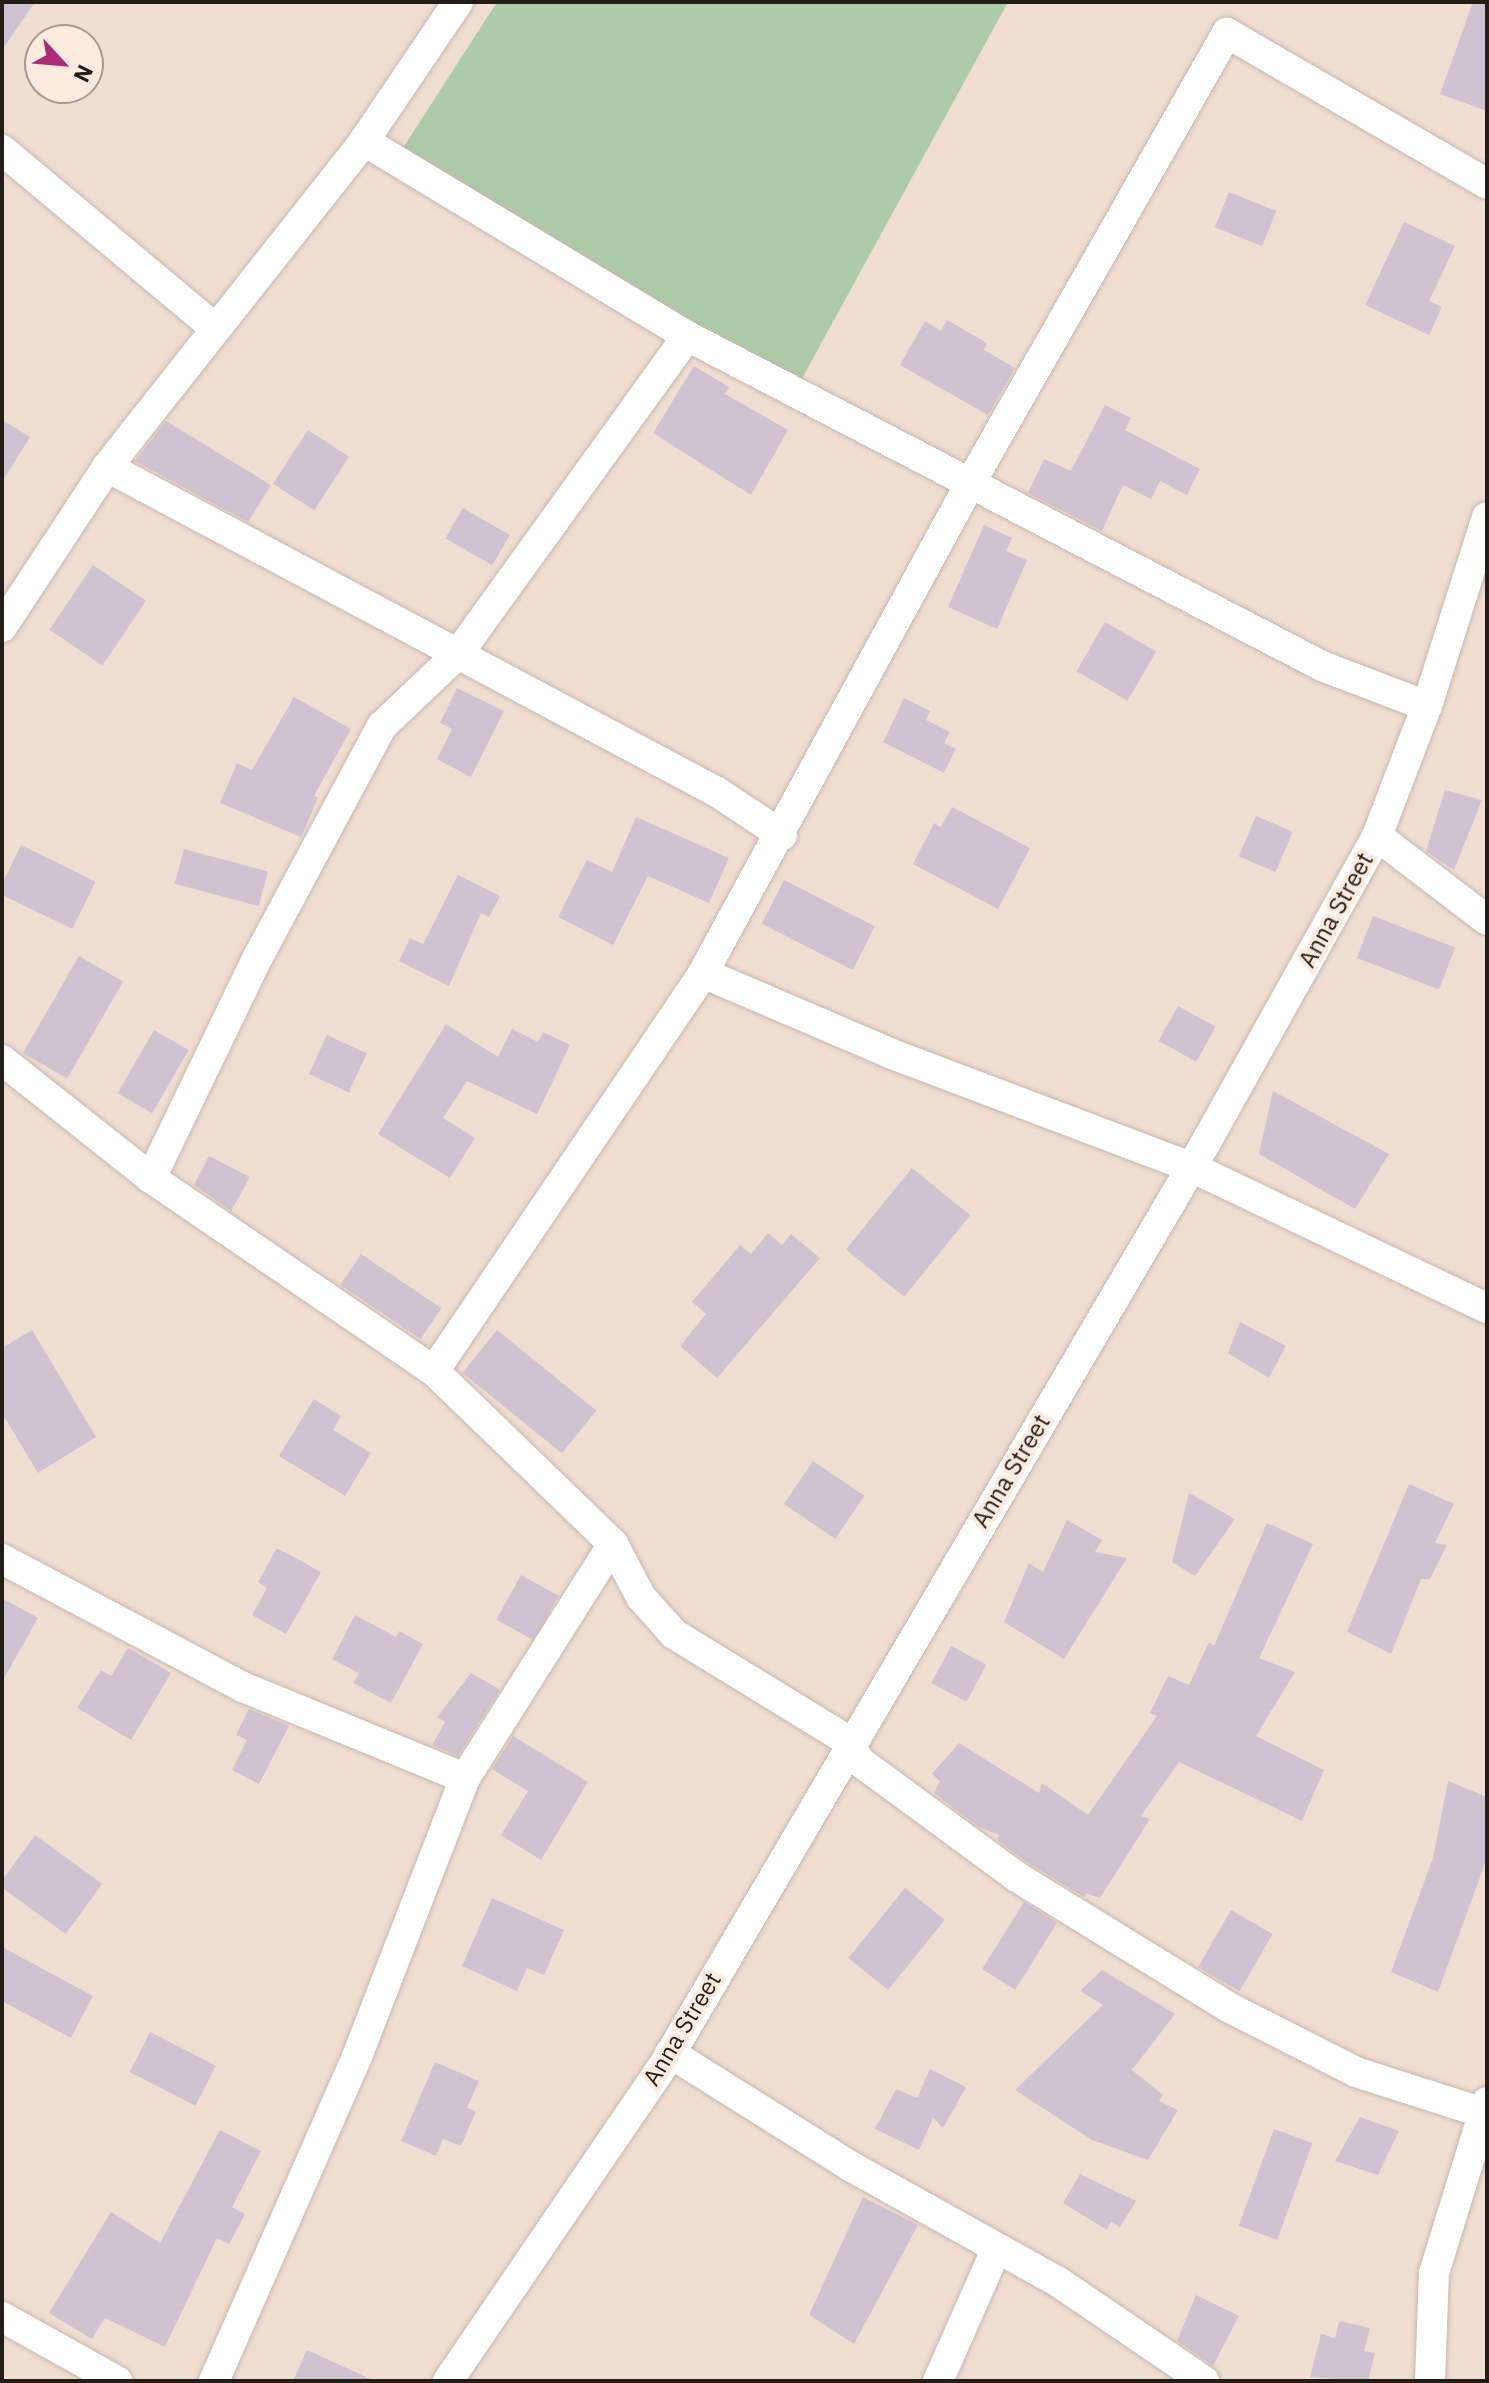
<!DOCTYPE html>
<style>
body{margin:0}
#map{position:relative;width:1489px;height:2383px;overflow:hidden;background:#f0ded3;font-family:"IBM Plex Sans",sans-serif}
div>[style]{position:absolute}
.green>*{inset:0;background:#adcaa9}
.building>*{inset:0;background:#d0c3d1;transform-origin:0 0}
.roads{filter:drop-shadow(0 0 2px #c8b7ac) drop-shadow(0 0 2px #c8b7ac)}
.street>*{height:30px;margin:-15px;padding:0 15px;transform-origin:15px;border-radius:15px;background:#fff}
span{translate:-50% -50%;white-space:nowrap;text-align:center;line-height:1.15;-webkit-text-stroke:8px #fdebe0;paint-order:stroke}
.street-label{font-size:24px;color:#231d18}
.frame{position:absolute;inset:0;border:4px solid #231d18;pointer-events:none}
.north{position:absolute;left:24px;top:24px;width:80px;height:80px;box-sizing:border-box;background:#fdebe0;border:2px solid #a69990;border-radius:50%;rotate:116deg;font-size:22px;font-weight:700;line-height:32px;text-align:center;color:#231d18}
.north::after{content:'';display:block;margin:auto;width:28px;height:36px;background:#ad2c77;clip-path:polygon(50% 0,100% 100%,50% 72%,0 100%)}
</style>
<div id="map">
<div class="green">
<i style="clip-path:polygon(497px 2px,1008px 2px,799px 384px,401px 151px)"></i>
</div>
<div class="building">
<i style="clip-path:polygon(2px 2px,35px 2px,2px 50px)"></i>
<i style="clip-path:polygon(1473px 2px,1487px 2px,1487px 111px,1440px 94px)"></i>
<i style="left:1229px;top:192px;width:51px;height:38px;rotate:22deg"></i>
<i style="clip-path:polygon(1404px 222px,1455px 246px,1429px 301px,1442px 307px,1429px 335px,1365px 305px)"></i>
<i style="clip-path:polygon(947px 320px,987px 343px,984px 350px,1015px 368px,988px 415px,900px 365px,925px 321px,941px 331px)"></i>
<i style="clip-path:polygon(694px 366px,729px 387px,725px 394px,788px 430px,751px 495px,653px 433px)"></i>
<i style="clip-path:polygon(1105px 405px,1131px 418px,1125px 430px,1200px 469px,1187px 495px,1160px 481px,1151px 499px,1123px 485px,1102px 531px,1028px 493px,1044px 459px,1071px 471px)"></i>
<i style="clip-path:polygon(2px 420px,30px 437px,2px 482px)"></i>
<i style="clip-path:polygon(166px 421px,271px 485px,248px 522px,135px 461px)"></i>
<i style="left:308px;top:430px;width:49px;height:64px;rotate:33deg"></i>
<i style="left:463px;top:508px;width:54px;height:35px;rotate:30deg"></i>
<i style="clip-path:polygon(984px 525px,1012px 538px,1006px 551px,1027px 560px,997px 629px,948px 607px)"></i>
<i style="left:93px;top:565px;width:64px;height:78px;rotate:34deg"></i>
<i style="left:1105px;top:622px;width:59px;height:57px;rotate:30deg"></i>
<i style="clip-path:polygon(457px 688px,504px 711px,471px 777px,437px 759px,452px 729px,440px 723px)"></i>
<i style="clip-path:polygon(294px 697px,351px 729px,314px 796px,318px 798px,301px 837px,220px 803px,237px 763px,252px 770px)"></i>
<i style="clip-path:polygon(904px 698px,930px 711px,926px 720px,950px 732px,944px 743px,956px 749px,944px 773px,883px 742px)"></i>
<i style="clip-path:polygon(1445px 790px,1482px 800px,1454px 870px,1426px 851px)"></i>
<i style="clip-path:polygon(952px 807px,1030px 848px,998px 909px,913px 864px,934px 823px,941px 827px)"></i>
<i style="left:1256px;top:816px;width:40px;height:44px;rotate:23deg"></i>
<i style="clip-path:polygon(636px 817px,729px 858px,709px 903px,648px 876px,613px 945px,558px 917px,587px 860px,612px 872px)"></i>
<i style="left:21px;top:845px;width:83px;height:53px;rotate:26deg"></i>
<i style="left:184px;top:849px;width:87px;height:36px;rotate:15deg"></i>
<i style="clip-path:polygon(458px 875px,500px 896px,489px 917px,481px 913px,449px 986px,399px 961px,410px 938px,423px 944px)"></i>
<i style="left:784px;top:880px;width:102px;height:49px;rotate:27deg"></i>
<i style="left:1373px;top:916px;width:88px;height:45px;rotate:21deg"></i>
<i style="left:79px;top:956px;width:51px;height:112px;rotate:30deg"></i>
<i style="left:1178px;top:1006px;width:43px;height:40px;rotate:29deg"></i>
<i style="clip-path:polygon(446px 1024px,498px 1057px,512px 1029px,538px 1042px,543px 1032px,570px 1045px,537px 1114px,467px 1081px,443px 1118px,475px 1138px,450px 1178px,378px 1134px)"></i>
<i style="left:154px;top:1030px;width:40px;height:73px;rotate:30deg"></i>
<i style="left:327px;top:1035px;width:44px;height:43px;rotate:25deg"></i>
<i style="clip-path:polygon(1273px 1091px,1389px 1154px,1355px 1209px,1259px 1154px)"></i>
<i style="clip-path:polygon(209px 1156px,250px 1177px,231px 1211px,194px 1185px)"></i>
<i style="left:912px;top:1168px;width:75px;height:105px;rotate:39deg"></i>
<i style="clip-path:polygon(768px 1233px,782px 1245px,791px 1234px,820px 1258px,717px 1378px,680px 1346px,706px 1314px,692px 1302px,740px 1245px,751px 1254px)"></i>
<i style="left:361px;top:1254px;width:97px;height:37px;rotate:34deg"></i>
<i style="clip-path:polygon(1240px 1322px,1286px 1346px,1269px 1378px,1228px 1353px)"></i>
<i style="clip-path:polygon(32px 1330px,96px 1437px,38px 1473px,2px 1413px,2px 1348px)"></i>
<i style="left:497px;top:1330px;width:128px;height:55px;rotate:39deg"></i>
<i style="clip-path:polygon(314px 1399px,341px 1416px,333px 1430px,371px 1453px,345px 1496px,279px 1456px)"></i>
<i style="left:813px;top:1461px;width:62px;height:52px;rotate:34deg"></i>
<i style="clip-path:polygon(1409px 1484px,1454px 1504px,1435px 1543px,1447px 1545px,1430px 1579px,1421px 1579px,1391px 1654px,1347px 1632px)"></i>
<i style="clip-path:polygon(1189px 1493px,1235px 1519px,1195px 1576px,1172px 1562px)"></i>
<i style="clip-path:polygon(1067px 1520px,1102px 1540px,1095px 1552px,1127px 1558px,1064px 1659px,1004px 1622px,1029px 1563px,1043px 1572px)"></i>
<i style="clip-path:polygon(1267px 1523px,1313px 1544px,1259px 1658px,1295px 1672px,1256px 1736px,1324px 1770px,1302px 1821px,1179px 1762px,1141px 1816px,1150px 1819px,1100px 1898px,1086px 1893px,1084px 1897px,1027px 1862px,997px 1840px,999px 1835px,979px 1827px,934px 1793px,940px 1781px,932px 1774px,959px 1743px,1039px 1793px,1042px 1783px,1088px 1815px,1157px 1716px,1150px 1713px,1168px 1676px,1189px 1685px,1209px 1642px,1214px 1646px)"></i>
<i style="clip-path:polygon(277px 1548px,321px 1572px,286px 1634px,252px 1615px,267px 1588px,258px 1582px)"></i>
<i style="left:521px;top:1575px;width:43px;height:51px;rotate:29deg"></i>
<i style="clip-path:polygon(2px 1598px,38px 1618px,2px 1682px)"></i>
<i style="clip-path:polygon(355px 1615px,396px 1637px,399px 1631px,423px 1644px,391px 1703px,353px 1683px,359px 1673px,332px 1659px)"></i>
<i style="left:951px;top:1646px;width:40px;height:42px;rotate:28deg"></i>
<i style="clip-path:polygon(128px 1648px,171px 1673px,131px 1740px,77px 1708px,101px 1670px,111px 1676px)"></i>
<i style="clip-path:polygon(471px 1673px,500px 1690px,458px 1756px,432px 1745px,445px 1722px,437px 1717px)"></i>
<i style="clip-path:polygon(249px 1709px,289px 1726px,259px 1784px,232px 1770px,247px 1740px,236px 1735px)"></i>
<i style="clip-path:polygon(513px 1736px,588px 1782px,541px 1860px,501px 1835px,528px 1791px,492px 1769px)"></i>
<i style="clip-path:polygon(1448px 1781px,1487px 1797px,1487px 1858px,1438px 1992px,1391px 1972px,1433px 1858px)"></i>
<i style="left:35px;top:1835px;width:83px;height:62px;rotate:36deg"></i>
<i style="left:905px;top:1888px;width:51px;height:90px;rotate:39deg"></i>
<i style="clip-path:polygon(492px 1898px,564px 1930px,544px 1975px,527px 1968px,517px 1991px,462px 1966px)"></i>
<i style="left:1024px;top:1902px;width:39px;height:79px;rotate:32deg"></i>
<i style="left:1231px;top:1910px;width:48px;height:66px;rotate:30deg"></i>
<i style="clip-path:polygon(2px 1947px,93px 1996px,71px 2038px,2px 2001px)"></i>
<i style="clip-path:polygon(1102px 1970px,1175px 2014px,1132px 2070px,1163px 2095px,1159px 2101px,1178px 2110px,1148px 2160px,1092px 2140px,1015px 2090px,1103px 2005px,1080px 1991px)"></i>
<i style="left:150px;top:2032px;width:74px;height:45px;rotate:27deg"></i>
<i style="clip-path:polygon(435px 2062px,479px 2081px,467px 2108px,476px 2111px,461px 2146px,443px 2139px,436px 2156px,401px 2141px)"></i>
<i style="clip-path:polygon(930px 2069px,966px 2087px,943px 2128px,933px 2118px,919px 2150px,875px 2129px,896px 2089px,917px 2098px)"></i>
<i style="clip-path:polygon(1360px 2117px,1399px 2131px,1378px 2175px,1335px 2161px)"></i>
<i style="left:1274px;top:2129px;width:41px;height:103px;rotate:20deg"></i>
<i style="clip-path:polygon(220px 2130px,261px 2151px,232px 2207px,245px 2214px,229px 2244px,217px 2238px,165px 2347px,105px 2318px,92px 2339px,49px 2313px,111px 2212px,160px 2243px)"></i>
<i style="clip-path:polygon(1080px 2174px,1136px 2201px,1120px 2227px,1111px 2222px,1107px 2230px,1063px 2203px)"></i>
<i style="clip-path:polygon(863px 2197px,918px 2225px,854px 2344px,809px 2315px)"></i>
<i style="clip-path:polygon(1196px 2295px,1239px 2316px,1213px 2366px,1177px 2341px)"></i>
<i style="clip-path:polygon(1339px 2321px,1370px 2328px,1364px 2351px,1375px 2353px,1368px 2381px,1310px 2377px,1321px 2334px,1335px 2338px)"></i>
<i style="clip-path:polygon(307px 2350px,375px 2381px,293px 2381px)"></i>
</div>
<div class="roads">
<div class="street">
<i style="left:364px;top:141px;width:377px;rotate:31.1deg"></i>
<i style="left:687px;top:336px;width:716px;rotate:27.46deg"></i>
<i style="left:1322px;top:666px;width:112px;rotate:20.9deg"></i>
<i style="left:2px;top:150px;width:276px;rotate:39.9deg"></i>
<i style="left:107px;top:467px;width:691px;rotate:28.05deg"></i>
<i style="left:717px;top:792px;width:78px;rotate:33.5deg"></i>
<i style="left:2px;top:627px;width:191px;rotate:-56.7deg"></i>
<i style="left:107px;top:467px;width:415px;rotate:-51.7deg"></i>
<i style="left:364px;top:141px;width:168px;rotate:-55.9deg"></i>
<i style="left:1377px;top:836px;width:138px;rotate:37.4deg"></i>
<i style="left:703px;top:973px;width:206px;rotate:23.2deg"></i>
<i style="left:892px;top:1054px;width:320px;rotate:20.7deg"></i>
<i style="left:1191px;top:1167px;width:328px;rotate:25.5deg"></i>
<i style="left:2px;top:1060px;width:190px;rotate:38.4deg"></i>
<i style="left:151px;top:1178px;width:343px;rotate:34.3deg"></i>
<i style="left:434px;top:1371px;width:249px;rotate:44deg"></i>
<i style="left:613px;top:1544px;width:60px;rotate:62.2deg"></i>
<i style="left:641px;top:1597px;width:50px;rotate:48.3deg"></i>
<i style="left:674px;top:1634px;width:206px;rotate:31.5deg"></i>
<i style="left:850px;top:1742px;width:21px;rotate:65deg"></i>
<i style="left:859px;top:1761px;width:196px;rotate:36.3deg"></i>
<i style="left:1017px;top:1877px;width:250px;rotate:31.6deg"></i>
<i style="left:1230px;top:2008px;width:141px;rotate:26.9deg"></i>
<i style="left:1356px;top:2072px;width:138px;rotate:17.8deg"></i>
<i style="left:151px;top:1178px;width:246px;rotate:-64.2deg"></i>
<i style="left:258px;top:957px;width:262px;rotate:-61.8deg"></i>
<i style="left:382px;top:726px;width:105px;rotate:-43.5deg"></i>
<i style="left:458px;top:654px;width:392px;rotate:-54.2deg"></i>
<i style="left:434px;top:1371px;width:480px;rotate:-55.9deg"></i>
<i style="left:703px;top:973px;width:559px;rotate:-61.37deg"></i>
<i style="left:971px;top:482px;width:517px;rotate:-60.31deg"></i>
<i style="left:1227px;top:33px;width:301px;rotate:30.1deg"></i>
<i style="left:2px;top:1559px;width:273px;rotate:28deg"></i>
<i style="left:243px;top:1687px;width:240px;rotate:22.3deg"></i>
<i style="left:670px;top:2053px;width:213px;rotate:32.1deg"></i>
<i style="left:850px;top:2166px;width:237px;rotate:29.1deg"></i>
<i style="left:1057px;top:2281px;width:178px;rotate:34.2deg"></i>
<i style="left:2px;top:2317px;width:132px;rotate:29.1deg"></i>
<i style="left:214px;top:2381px;width:352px;rotate:-66.2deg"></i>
<i style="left:356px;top:2059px;width:301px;rotate:-68.8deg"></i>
<i style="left:465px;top:1778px;width:277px;rotate:-57.7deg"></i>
<i style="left:448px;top:2381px;width:385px;rotate:-55.7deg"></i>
<i style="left:665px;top:2063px;width:1066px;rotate:-59.56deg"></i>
<i style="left:1205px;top:1144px;width:353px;rotate:-60.8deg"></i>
<i style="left:1377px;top:836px;width:139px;rotate:-69deg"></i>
<i style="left:1427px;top:706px;width:198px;rotate:-72.4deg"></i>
<i style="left:938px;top:2381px;width:143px;rotate:-66.1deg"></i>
<i style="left:1430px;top:2381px;width:108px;rotate:-87.9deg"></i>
<i style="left:1434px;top:2273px;width:179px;rotate:-72.8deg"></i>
</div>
</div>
<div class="street-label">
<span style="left:1336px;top:910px;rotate:-61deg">Anna Street</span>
<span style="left:1011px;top:1471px;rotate:-59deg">Anna Street</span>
<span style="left:682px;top:2029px;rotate:-59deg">Anna Street</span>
</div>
<div class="frame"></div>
<div class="north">N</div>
</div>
